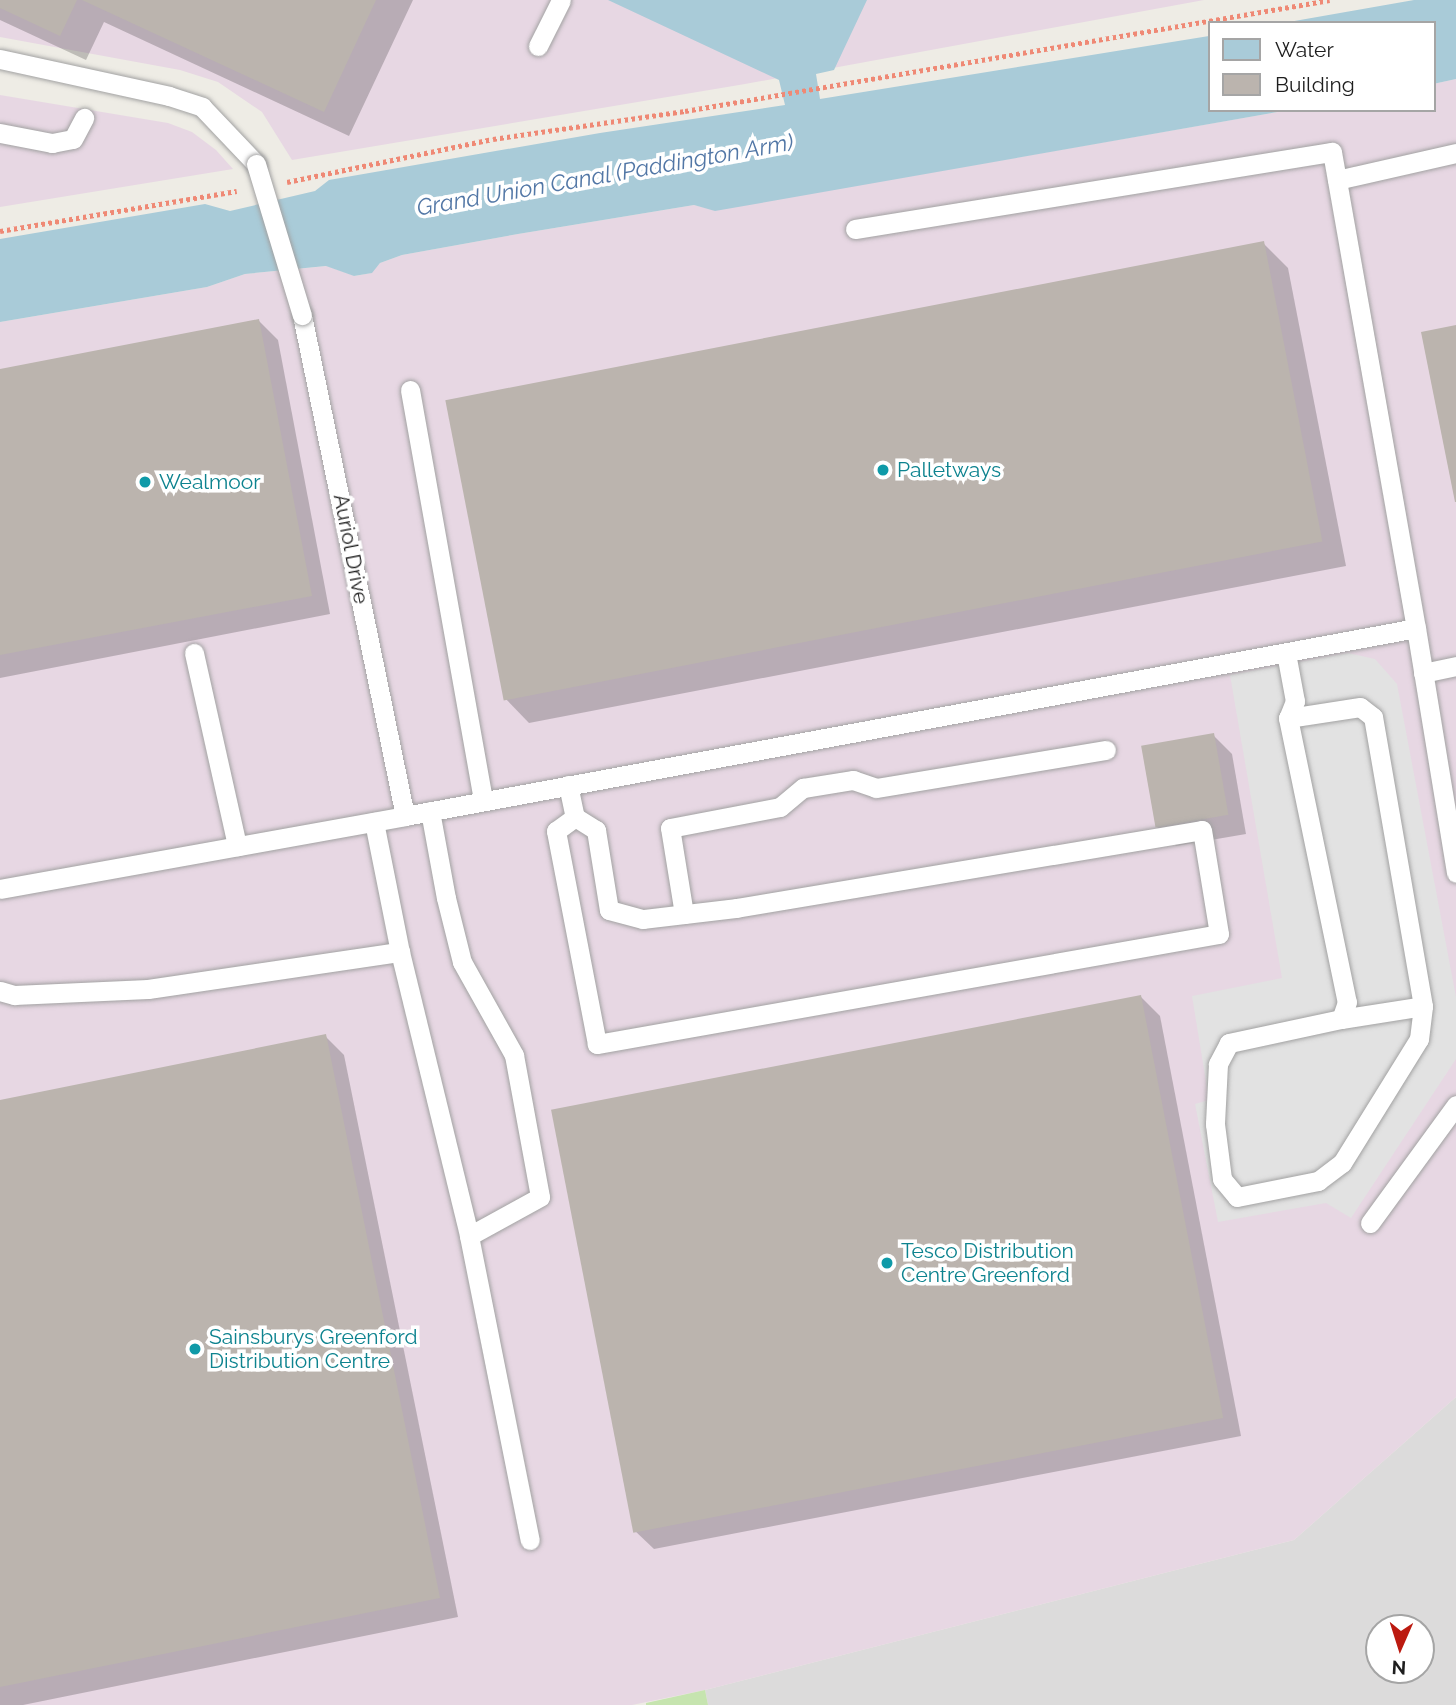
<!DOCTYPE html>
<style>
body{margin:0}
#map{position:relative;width:1456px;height:1705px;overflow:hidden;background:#eeece5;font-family:Raleway,sans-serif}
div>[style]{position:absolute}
.residential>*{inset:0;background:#dcdbdb}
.industrial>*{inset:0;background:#e7d7e3}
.grass>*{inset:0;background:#c6e4af}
.parking>*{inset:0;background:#e2e2e2}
.water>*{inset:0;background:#a9cbd8}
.shadow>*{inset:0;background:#0003}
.building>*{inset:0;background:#bbb4ae;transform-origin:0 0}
.path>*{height:4.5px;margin-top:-2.25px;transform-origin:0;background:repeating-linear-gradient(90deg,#ef8975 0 3.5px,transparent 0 7px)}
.roads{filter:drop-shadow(0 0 2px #a2a2a2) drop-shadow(0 0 2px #a2a2a2)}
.service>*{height:19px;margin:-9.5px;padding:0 9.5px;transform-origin:9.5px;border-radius:9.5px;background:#fff}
.bridges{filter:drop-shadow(0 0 2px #a2a2a2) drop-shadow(0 0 2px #a2a2a2)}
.service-bridge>*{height:19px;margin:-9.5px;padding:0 9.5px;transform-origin:9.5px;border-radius:9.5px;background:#fff}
.dots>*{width:19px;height:19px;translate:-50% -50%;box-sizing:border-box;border:4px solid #fff;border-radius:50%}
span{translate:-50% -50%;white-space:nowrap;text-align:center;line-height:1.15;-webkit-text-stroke:7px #fff;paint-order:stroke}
.culture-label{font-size:21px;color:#0d838f}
.left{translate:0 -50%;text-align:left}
.street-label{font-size:21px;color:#1e1e1e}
.water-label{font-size:23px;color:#5277a6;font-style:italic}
.legend{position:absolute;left:1208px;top:21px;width:228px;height:91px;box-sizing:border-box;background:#fff;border:2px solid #a5a5a5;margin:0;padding:9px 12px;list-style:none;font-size:21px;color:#1e1e1e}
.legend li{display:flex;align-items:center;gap:14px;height:35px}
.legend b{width:35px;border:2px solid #a5a5a5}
.north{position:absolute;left:1365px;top:1614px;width:70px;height:70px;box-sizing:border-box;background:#fff;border:2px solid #a5a5a5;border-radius:50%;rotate:183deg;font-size:19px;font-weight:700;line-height:28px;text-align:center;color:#1e1e1e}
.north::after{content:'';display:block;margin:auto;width:24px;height:32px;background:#bc1a10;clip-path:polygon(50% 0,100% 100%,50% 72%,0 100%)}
</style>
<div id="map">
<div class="residential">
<i style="clip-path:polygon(evenodd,1456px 1397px,1456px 1705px,708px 1705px,705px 1690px,1294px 1540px,1456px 1397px,1379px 1628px,1421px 1628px,1421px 1670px,1379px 1670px,1379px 1628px)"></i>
</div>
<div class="industrial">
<i style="clip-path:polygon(0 0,1204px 0,745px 84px,292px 160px,262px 112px,218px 82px,180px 70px,0 37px)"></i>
<i style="clip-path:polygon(1456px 79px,1456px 1397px,1294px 1540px,705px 1690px,632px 1705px,0 1705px,0 322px,207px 287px,245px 274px,327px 266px,355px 276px,371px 273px,380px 263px,402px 255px,518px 234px,694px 205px,715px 210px,1289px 110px,1433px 110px,1433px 84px)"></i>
<i style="clip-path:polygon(0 95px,168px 123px,192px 132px,216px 150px,233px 169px,0 207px)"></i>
</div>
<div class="grass">
<i style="clip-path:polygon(705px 1690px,708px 1705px,646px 1705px,646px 1703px)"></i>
</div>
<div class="parking">
<i style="clip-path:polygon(1348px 653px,1375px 659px,1397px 684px,1456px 997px,1456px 1059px,1351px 1218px,1326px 1203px,1218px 1222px,1195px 1104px,1209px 1100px,1192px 996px,1282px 978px,1230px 675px)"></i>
</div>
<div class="water">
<i style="clip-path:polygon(608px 0,867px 0,834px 70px,816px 74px,820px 99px,1209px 36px,1209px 110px,1289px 110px,715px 211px,694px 205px,518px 234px,402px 255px,380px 263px,372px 273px,354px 276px,326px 266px,245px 274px,207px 287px,0 322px,0 239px,205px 204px,230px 211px,315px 191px,329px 180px,600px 133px,785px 105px,779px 80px)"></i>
<i style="clip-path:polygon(1414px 0,1456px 0,1456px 79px,1433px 84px,1433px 23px,1283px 23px)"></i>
</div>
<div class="shadow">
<i style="clip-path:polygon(0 0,413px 0,349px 136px,104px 22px,86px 60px,0 20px)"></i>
<i style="clip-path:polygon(1263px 243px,1288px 268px,1346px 566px,529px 723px,504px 697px)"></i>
<i style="clip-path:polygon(259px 321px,278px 340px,330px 614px,0 678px,0 371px)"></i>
<i style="clip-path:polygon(1213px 735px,1232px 754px,1246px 834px,1176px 846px,1157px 827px)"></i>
<i style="clip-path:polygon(1141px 997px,1160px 1016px,1241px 1436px,654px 1549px,634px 1530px)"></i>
<i style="clip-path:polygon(325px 1036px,344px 1055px,458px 1617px,23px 1705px,0 1705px,0 1101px)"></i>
</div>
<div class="building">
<i style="clip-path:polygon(0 0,77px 0,60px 36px,0 8px)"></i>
<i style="clip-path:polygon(82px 0,376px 0,324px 112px)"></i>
<i style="left:1264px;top:241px;width:306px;height:834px;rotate:79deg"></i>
<i style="clip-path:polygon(259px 319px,312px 596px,0 655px,0 369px)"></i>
<i style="clip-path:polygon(1456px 325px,1456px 502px,1455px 502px,1421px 332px)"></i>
<i style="left:1214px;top:733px;width:83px;height:74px;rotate:80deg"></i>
<i style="left:1141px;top:995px;width:431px;height:601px;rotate:79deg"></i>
<i style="clip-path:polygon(326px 1034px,440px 1598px,0 1687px,0 1100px)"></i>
</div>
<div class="path">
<i style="left:287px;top:182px;width:210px;rotate:-11.8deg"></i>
<i style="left:493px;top:139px;width:194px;rotate:-8.3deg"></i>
<i style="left:685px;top:111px;width:654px;rotate:-9.76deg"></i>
<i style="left:0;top:231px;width:240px;rotate:-9.6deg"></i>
</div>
<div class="roads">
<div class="service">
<i style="left:538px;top:46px;width:51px;rotate:-63.4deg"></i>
<i style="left:0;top:59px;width:173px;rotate:12.3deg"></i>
<i style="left:169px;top:96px;width:35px;rotate:18deg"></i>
<i style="left:202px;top:107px;width:79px;rotate:46.5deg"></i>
<i style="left:0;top:133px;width:53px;rotate:10.9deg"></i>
<i style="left:52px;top:143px;width:21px;rotate:-11deg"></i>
<i style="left:73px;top:139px;width:24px;rotate:-62deg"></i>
<i style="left:1337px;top:180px;width:122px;rotate:-12.8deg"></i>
<i style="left:855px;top:229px;width:483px;rotate:-9.2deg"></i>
<i style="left:1332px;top:152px;width:483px;rotate:80deg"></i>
<i style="left:410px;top:390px;width:417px;rotate:79.9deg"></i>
<i style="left:194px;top:653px;width:198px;rotate:77.4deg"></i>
<i style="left:1286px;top:653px;width:49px;rotate:79.4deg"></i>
<i style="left:1295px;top:701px;width:18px;rotate:112deg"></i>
<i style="left:1288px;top:718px;width:290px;rotate:78.3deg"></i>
<i style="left:1347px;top:1002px;width:18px;rotate:109deg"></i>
<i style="left:1341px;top:1019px;width:115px;rotate:167.9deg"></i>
<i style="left:1229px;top:1043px;width:24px;rotate:118deg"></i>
<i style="left:1218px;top:1064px;width:60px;rotate:92.9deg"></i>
<i style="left:1215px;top:1124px;width:55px;rotate:82.7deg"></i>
<i style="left:1222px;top:1179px;width:23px;rotate:50deg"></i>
<i style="left:1237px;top:1197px;width:83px;rotate:-11.2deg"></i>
<i style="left:1318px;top:1181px;width:30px;rotate:-37deg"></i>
<i style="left:1342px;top:1163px;width:146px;rotate:-58.2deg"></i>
<i style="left:1419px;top:1039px;width:33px;rotate:-83deg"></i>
<i style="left:1423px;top:1006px;width:293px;rotate:-99.8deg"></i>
<i style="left:1373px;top:717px;width:16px;rotate:-142deg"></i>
<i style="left:1360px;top:707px;width:73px;rotate:171.3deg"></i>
<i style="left:1423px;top:673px;width:34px;rotate:-12deg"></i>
<i style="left:568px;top:785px;width:33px;rotate:78deg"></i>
<i style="left:575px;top:817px;width:25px;rotate:32deg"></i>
<i style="left:596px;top:830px;width:81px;rotate:80.8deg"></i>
<i style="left:609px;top:910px;width:35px;rotate:15deg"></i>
<i style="left:643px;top:919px;width:94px;rotate:-6.7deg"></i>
<i style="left:736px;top:908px;width:472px;rotate:-9.5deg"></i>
<i style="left:1202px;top:830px;width:105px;rotate:80.7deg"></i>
<i style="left:1219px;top:934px;width:632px;rotate:169.97deg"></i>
<i style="left:597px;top:1044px;width:217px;rotate:-100.9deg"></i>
<i style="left:556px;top:831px;width:24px;rotate:-36deg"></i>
<i style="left:430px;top:811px;width:88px;rotate:79.6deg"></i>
<i style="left:446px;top:898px;width:66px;rotate:76deg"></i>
<i style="left:462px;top:962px;width:107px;rotate:60.8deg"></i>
<i style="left:514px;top:1055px;width:144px;rotate:79.6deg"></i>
<i style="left:540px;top:1197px;width:81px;rotate:151.2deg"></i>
<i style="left:405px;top:816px;width:1028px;rotate:-10.53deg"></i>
<i style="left:1416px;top:628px;width:248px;rotate:80.7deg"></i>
<i style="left:374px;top:822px;width:133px;rotate:78.7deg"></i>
<i style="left:400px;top:952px;width:292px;rotate:76.3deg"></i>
<i style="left:469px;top:1236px;width:310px;rotate:78.7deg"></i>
<i style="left:0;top:889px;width:412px;rotate:-10.2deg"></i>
<i style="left:405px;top:816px;width:511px;rotate:-101.62deg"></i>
<i style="left:684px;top:914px;width:87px;rotate:-99.2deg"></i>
<i style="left:670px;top:828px;width:112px;rotate:-10.8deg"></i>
<i style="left:780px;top:807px;width:30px;rotate:-40deg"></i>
<i style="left:803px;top:788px;width:51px;rotate:-9.1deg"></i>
<i style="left:853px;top:780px;width:24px;rotate:19deg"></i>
<i style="left:876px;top:788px;width:233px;rotate:-9.4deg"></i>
<i style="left:0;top:991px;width:15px;rotate:16deg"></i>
<i style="left:14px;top:995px;width:134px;rotate:-2.6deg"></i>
<i style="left:148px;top:989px;width:255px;rotate:-8.4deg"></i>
<i style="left:1341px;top:1019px;width:83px;rotate:-9deg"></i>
<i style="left:1370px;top:1223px;width:146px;rotate:-53.9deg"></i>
</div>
</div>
<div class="bridges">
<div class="service-bridge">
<i style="left:256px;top:164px;width:158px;rotate:73.1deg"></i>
</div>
</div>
<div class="dots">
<i style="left:883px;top:470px;background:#0f9aa8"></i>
<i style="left:145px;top:482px;background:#0f9aa8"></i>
<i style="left:887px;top:1263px;background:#0f9aa8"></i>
<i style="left:195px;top:1349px;background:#0f9aa8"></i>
</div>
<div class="culture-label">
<span class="left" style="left:897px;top:470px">Palletways</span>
<span class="left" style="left:159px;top:482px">Wealmoor</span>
<span class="left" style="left:901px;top:1263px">Tesco Distribution<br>Centre Greenford</span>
<span class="left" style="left:209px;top:1349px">Sainsburys Greenford<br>Distribution Centre</span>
</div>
<div class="street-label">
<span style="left:351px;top:549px;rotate:79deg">Auriol Drive</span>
</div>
<div class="water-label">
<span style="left:605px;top:175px;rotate:-10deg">Grand Union Canal (Paddington Arm)</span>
</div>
<ul class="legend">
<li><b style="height:19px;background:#a9cbd8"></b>Water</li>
<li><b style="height:19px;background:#bbb4ae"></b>Building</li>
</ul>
<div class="north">N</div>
</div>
